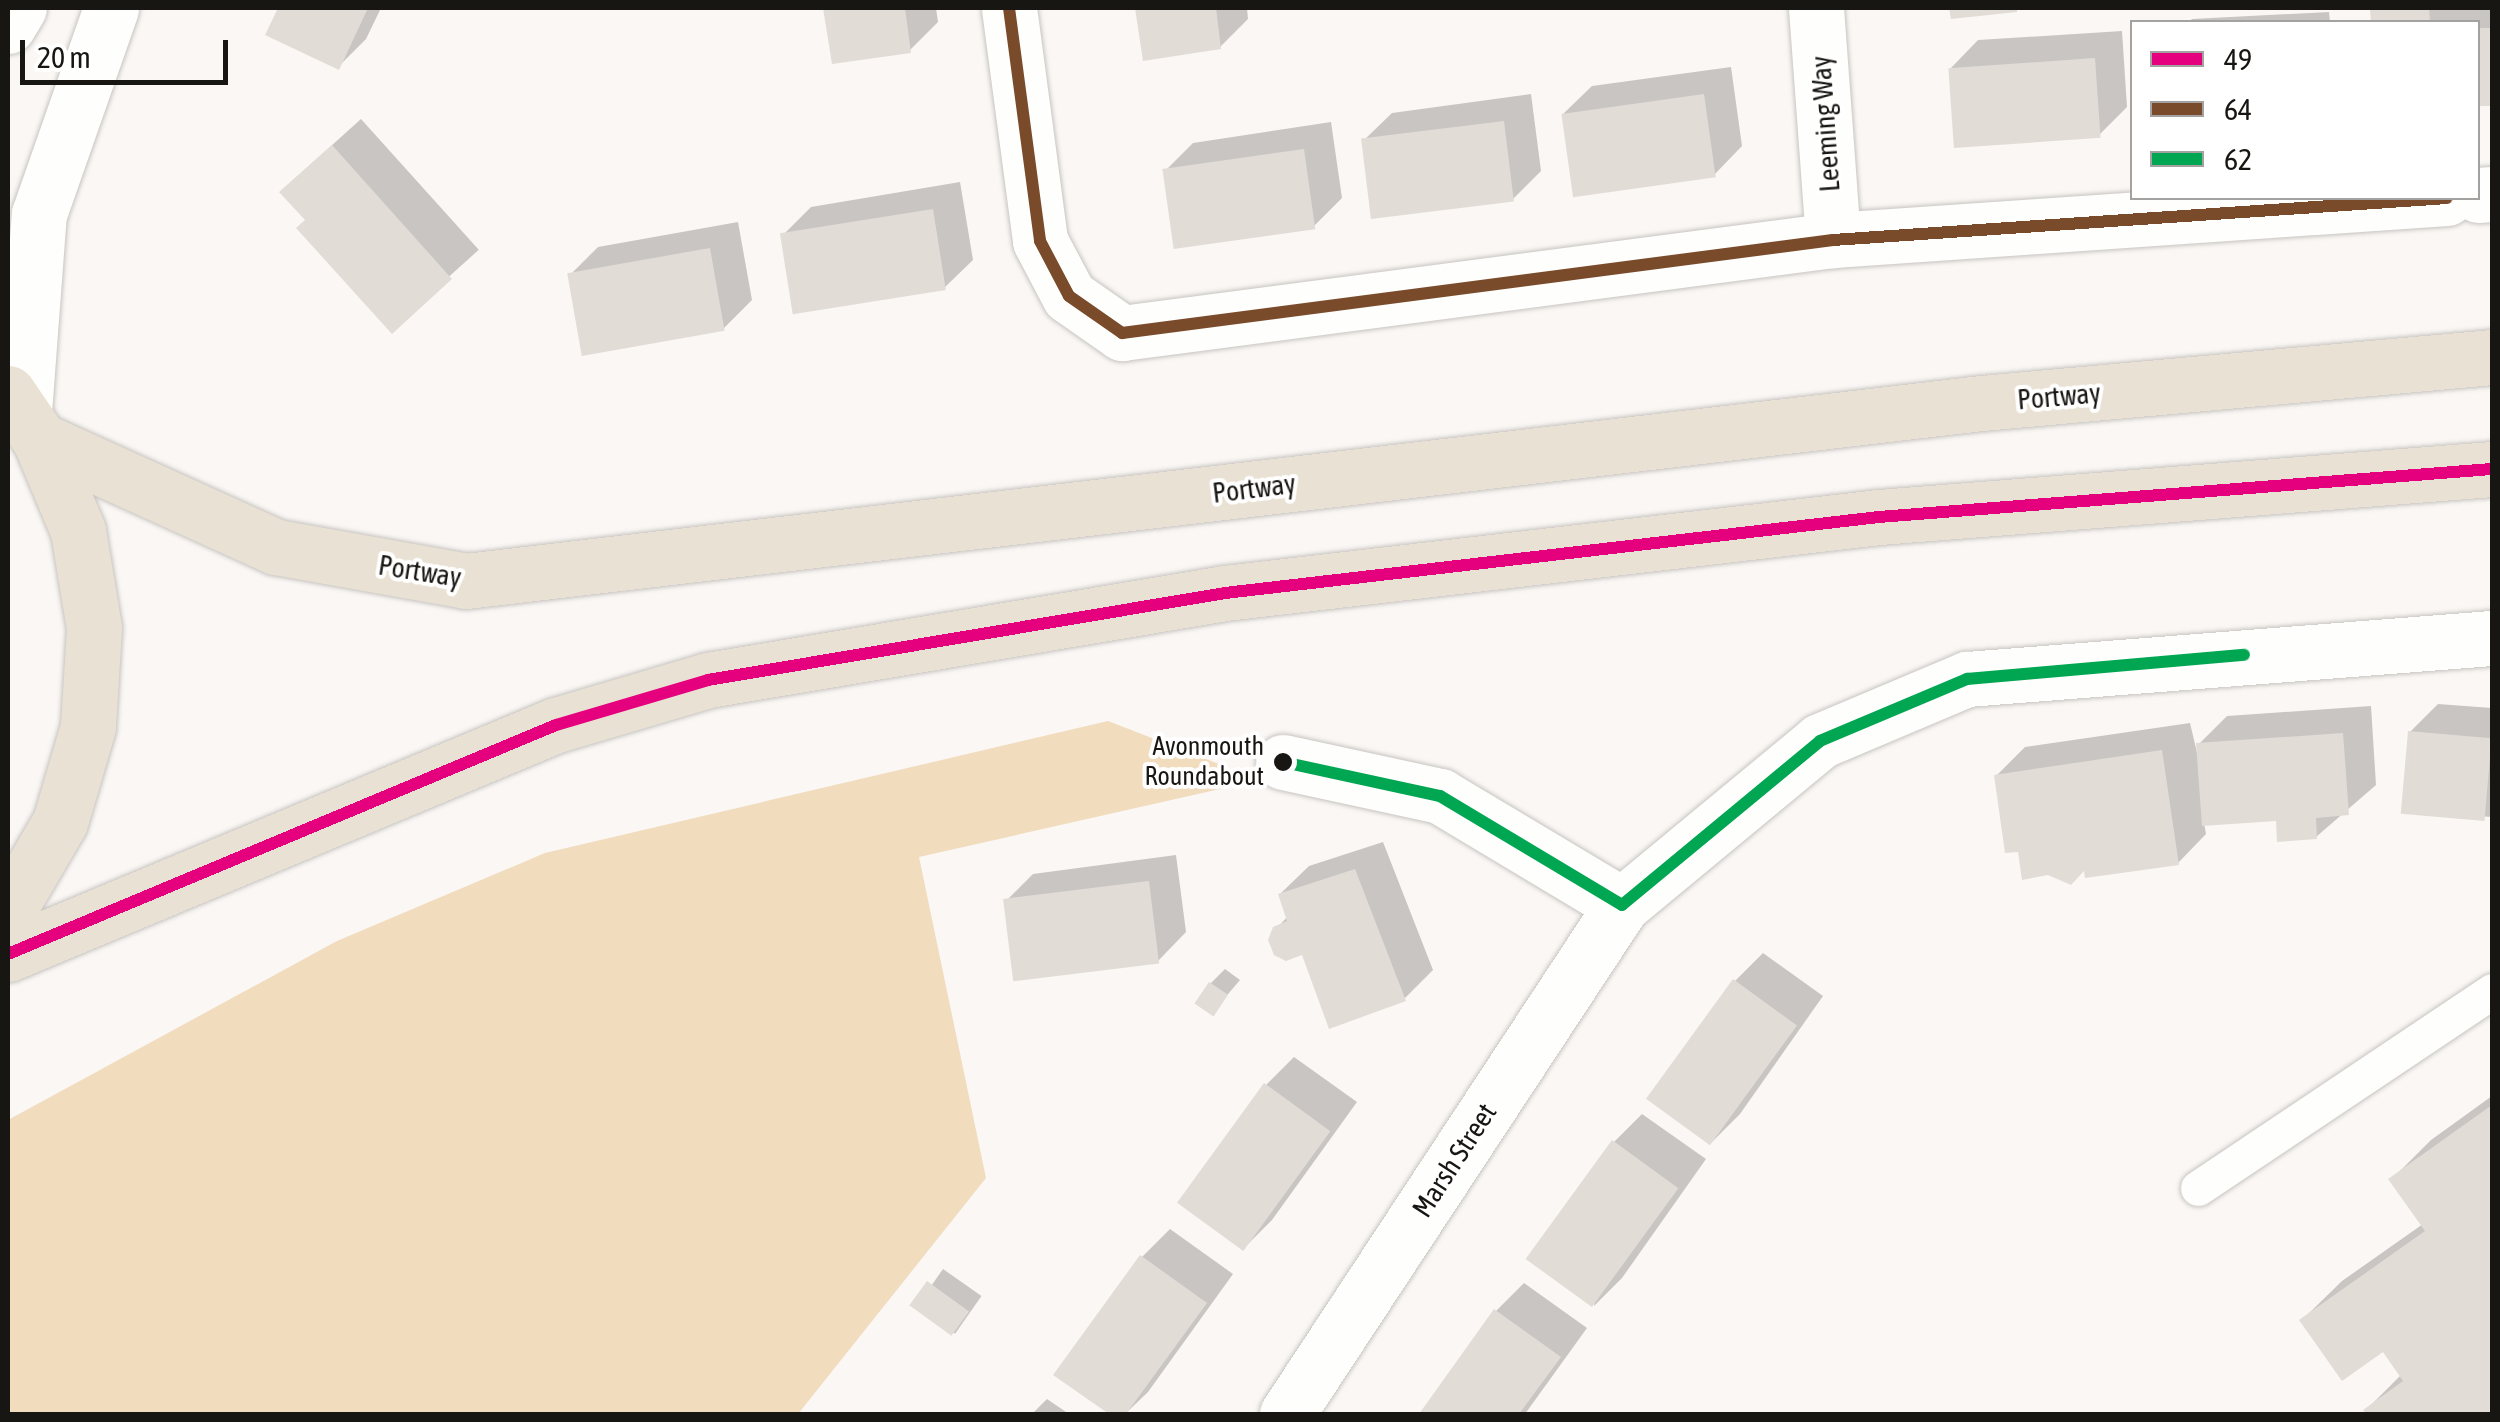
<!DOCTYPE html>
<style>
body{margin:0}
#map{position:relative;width:2500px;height:1422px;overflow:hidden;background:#faf7f4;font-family:"Asap Condensed",sans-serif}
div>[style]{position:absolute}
.green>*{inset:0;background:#f1dcbe}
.shadow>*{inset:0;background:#0003;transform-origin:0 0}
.building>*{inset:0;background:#e2dcd6;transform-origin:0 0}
.roads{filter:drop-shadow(0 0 2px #c7c4c1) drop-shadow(0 0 2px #c7c4c1)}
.service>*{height:35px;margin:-17.5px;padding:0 17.5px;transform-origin:17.5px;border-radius:17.5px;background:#fefefd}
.minor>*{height:55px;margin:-27.5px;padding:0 27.5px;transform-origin:27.5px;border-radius:27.5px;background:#fefefd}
.secondary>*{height:55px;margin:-27.5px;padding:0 27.5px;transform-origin:27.5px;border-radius:27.5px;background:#fefefd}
.trunk>*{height:55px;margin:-27.5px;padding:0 27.5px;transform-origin:27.5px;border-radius:27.5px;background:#e9e2d4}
.bus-1>*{height:12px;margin:-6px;padding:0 6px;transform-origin:6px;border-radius:6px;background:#e5007d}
.bus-2>*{height:12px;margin:-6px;padding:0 6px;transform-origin:6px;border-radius:6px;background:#7a4b2a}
.bus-3>*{height:12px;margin:-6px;padding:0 6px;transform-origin:6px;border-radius:6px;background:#00a651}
.dots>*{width:28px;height:28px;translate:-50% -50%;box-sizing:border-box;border:5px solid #fff;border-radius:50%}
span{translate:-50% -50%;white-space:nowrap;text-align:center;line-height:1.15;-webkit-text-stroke:8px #fff;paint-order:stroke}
.bus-label{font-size:26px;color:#181613}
.right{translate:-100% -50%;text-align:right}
.street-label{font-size:28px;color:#181613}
.frame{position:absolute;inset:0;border:10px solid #181613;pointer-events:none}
.legend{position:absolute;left:2130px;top:20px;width:350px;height:180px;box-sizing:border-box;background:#fff;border:2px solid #a3a2a1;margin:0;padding:12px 18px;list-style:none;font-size:30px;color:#181613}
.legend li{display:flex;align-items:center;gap:20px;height:50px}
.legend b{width:50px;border:2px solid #a3a2a1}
.scale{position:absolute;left:20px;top:40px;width:208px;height:45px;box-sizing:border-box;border:5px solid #181613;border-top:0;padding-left:12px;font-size:30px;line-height:35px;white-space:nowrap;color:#181613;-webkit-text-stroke:8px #fff;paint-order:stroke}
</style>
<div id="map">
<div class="green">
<i style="clip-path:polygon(1108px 721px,1260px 780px,919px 857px,986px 1178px,798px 1414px,8px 1414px,8px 1120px,337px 941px,545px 853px)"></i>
</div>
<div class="shadow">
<i style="clip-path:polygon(281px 8px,381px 8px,366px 39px,338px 67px,268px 34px)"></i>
<i style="clip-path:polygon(827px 8px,936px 8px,938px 22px,910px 50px,834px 61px)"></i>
<i style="clip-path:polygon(1138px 8px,1247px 8px,1248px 19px,1220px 47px,1145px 58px)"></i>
<i style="clip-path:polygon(2376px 8px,2492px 8px,2492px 104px,2478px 105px,2478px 22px,2374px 22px)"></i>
<i style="clip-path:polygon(2329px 12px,2330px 22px,2188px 22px,2192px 19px)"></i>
<i style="clip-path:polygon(2122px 31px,2127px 107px,2099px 135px,1950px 69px,1978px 40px)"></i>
<i style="clip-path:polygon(1731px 67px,1742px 146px,1714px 175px,1563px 114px,1592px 86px)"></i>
<i style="clip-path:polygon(1531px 94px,1541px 171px,1513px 199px,1363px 141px,1392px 113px)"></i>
<i style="left:361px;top:119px;width:176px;height:108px;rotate:48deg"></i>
<i style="clip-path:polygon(1331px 122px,1342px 198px,1314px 226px,1165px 171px,1193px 143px)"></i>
<i style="clip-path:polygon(960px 182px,973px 260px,944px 288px,783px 235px,811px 207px)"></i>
<i style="clip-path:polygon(738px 222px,752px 300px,724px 328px,570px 275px,598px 247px)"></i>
<i style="clip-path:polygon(2438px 704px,2492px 708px,2492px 817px,2404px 811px,2410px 732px)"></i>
<i style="clip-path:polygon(2371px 706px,2376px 785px,2316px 837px,2278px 818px,2204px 823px,2206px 834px,2178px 863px,2086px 867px,2020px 849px,1997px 775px,2025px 747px,2190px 723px,2200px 765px,2199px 744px,2227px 716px)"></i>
<i style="clip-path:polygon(1383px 842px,1433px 970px,1405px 998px,1303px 952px,1276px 929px,1288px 916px,1280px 894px,1309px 866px)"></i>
<i style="clip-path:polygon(1176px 855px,1186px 932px,1158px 961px,1005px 902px,1033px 874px)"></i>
<i style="clip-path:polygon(1763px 953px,1823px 996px,1740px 1114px,1712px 1142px,1650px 1098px,1735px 981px)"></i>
<i style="clip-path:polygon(1225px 969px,1240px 980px,1212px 1013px,1211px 983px)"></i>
<i style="clip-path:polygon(1294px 1057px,1357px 1102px,1272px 1220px,1244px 1248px,1266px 1085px)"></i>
<i style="clip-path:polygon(2492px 1096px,2492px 1414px,2370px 1414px,2366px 1410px,2401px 1375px,2383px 1349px,2302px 1320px,2342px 1281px,2423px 1224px,2391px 1180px,2431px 1140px)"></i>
<i style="clip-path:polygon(1642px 1114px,1706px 1159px,1622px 1278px,1594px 1306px,1614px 1142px)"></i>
<i style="clip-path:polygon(1170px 1229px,1233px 1274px,1148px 1392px,1125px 1414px,1113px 1414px,1057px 1375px,1142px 1257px)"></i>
<i style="left:943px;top:1269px;width:47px;height:46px;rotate:35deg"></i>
<i style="clip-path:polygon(1524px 1283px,1587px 1328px,1525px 1414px,1422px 1414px,1496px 1311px)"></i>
<i style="clip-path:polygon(1047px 1399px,1069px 1414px,1032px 1414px)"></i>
</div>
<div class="building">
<i style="clip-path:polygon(278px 8px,368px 8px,339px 70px,265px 35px)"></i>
<i style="clip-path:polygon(823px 8px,905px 8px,911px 53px,832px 64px)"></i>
<i style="clip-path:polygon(1135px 8px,1216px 8px,1221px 49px,1143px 61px)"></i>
<i style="clip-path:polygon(1949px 8px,2017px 8px,2017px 12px,1951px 19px)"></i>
<i style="clip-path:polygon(2429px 8px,2430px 22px,2371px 22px,2370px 10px)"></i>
<i style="left:2492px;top:28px;width:78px;height:14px;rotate:90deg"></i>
<i style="left:2095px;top:58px;width:80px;height:147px;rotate:86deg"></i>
<i style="left:1704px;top:94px;width:84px;height:144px;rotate:82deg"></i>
<i style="left:1504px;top:121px;width:81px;height:144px;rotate:83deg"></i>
<i style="clip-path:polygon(332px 145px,452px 279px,392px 334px,296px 228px,305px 220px,279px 192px)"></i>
<i style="left:1304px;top:149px;width:81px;height:143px;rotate:82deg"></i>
<i style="left:933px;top:209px;width:82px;height:155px;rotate:81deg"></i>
<i style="left:710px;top:248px;width:84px;height:145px;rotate:80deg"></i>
<i style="left:2408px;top:731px;width:84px;height:83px;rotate:5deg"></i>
<i style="clip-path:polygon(2343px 733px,2349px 815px,2316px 818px,2317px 839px,2277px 842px,2276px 821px,2202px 826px,2196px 743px)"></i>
<i style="clip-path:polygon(2162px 750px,2179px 865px,2085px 878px,2084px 871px,2071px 885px,2048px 875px,2022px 880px,2018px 852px,2005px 853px,1994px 775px)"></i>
<i style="clip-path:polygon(1355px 869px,1406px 1001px,1329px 1029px,1302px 955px,1286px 961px,1274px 955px,1268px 940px,1273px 927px,1287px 921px,1278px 894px)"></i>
<i style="left:1149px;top:881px;width:83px;height:147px;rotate:83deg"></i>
<i style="left:1733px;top:979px;width:79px;height:148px;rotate:36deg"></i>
<i style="left:1209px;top:982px;width:23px;height:26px;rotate:34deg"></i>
<i style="left:1264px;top:1083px;width:82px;height:148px;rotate:36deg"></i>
<i style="clip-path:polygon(2492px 1105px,2492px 1414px,2367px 1414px,2363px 1410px,2403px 1381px,2383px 1352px,2342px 1381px,2299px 1320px,2425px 1231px,2388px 1179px)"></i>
<i style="left:1612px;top:1140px;width:82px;height:147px;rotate:36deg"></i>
<i style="clip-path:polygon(1140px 1255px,1207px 1303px,1126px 1414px,1109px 1414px,1053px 1375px)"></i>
<i style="left:927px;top:1281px;width:52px;height:30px;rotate:36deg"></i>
<i style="clip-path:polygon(1494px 1309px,1561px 1357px,1519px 1414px,1419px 1414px)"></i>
</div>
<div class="roads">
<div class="service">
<i style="left:2198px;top:1188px;width:354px;rotate:-33.8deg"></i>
</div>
<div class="minor">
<i style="left:1009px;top:8px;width:235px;rotate:82.4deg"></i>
<i style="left:1040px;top:241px;width:62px;rotate:62.2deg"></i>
<i style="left:1069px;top:296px;width:65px;rotate:34.9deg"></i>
<i style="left:1122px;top:333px;width:717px;rotate:-7.45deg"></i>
<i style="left:1833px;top:240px;width:615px;rotate:-3.91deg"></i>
<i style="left:1816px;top:8px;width:233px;rotate:85.8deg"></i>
<i style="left:2478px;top:195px;width:14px;rotate:-4deg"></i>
<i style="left:1283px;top:762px;width:161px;rotate:12.2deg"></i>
<i style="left:1440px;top:796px;width:212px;rotate:30.9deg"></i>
<i style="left:1622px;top:905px;width:257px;rotate:-39.6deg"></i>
<i style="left:1820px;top:741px;width:160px;rotate:-22.9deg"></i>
<i style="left:1967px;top:679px;width:527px;rotate:-4.47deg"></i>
<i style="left:1287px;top:1414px;width:609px;rotate:-56.65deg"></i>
</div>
<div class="secondary">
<i style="left:8px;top:26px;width:21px;rotate:-59deg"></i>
<i style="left:24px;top:412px;width:199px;rotate:-85.7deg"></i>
<i style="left:39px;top:214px;width:218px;rotate:-70.7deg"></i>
</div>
<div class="trunk">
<i style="left:8px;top:393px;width:57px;rotate:55.8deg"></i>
<i style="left:40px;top:440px;width:99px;rotate:67.3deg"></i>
<i style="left:78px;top:531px;width:98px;rotate:80.6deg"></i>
<i style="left:94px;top:628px;width:99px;rotate:93.5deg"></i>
<i style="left:88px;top:727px;width:99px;rotate:106.4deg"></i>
<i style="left:60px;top:822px;width:103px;rotate:120.3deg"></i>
<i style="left:40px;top:440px;width:259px;rotate:24.4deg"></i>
<i style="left:276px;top:547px;width:193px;rotate:10.1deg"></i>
<i style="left:466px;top:581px;width:1526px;rotate:-6.7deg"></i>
<i style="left:1982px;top:403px;width:512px;rotate:-5.15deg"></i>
<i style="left:8px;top:954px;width:594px;rotate:-22.68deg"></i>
<i style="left:556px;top:725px;width:159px;rotate:-16.5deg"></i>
<i style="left:708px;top:680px;width:524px;rotate:-9.55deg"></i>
<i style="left:1225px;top:593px;width:658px;rotate:-6.63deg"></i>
<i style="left:1879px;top:517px;width:615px;rotate:-4.48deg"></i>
</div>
</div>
<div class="bus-1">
<i style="left:8px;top:954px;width:594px;rotate:-22.68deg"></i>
<i style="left:556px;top:725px;width:159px;rotate:-16.5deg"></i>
<i style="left:708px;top:680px;width:524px;rotate:-9.55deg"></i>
<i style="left:1225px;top:593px;width:658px;rotate:-6.63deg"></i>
<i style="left:1879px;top:517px;width:615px;rotate:-4.48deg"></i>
</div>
<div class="bus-2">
<i style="left:1009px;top:8px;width:235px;rotate:82.4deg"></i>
<i style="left:1040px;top:241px;width:62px;rotate:62.2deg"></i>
<i style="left:1069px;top:296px;width:65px;rotate:34.9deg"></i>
<i style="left:1122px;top:333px;width:717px;rotate:-7.45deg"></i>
<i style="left:1833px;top:240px;width:615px;rotate:-3.91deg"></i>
</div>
<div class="bus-3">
<i style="left:1283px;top:762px;width:161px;rotate:12.2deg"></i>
<i style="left:1440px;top:796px;width:212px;rotate:30.9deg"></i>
<i style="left:1622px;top:905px;width:257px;rotate:-39.6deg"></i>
<i style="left:1820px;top:741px;width:160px;rotate:-22.9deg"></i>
<i style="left:1967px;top:679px;width:278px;rotate:-5deg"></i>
</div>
<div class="dots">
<i style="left:1283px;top:762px;background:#181613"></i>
</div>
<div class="bus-label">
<span class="right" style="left:1264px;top:762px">Avonmouth<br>Roundabout</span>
</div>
<div class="street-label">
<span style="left:1825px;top:124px;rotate:-94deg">Leeming Way</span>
<span style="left:2059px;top:396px;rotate:-5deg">Portway</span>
<span style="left:1254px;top:488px;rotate:-7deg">Portway</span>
<span style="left:420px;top:571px;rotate:9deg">Portway</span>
<span style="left:1454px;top:1160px;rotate:-57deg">Marsh Street</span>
</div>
<div class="frame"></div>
<ul class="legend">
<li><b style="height:12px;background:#e5007d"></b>49</li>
<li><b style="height:12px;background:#7a4b2a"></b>64</li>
<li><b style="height:12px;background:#00a651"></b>62</li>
</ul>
<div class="scale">20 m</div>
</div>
